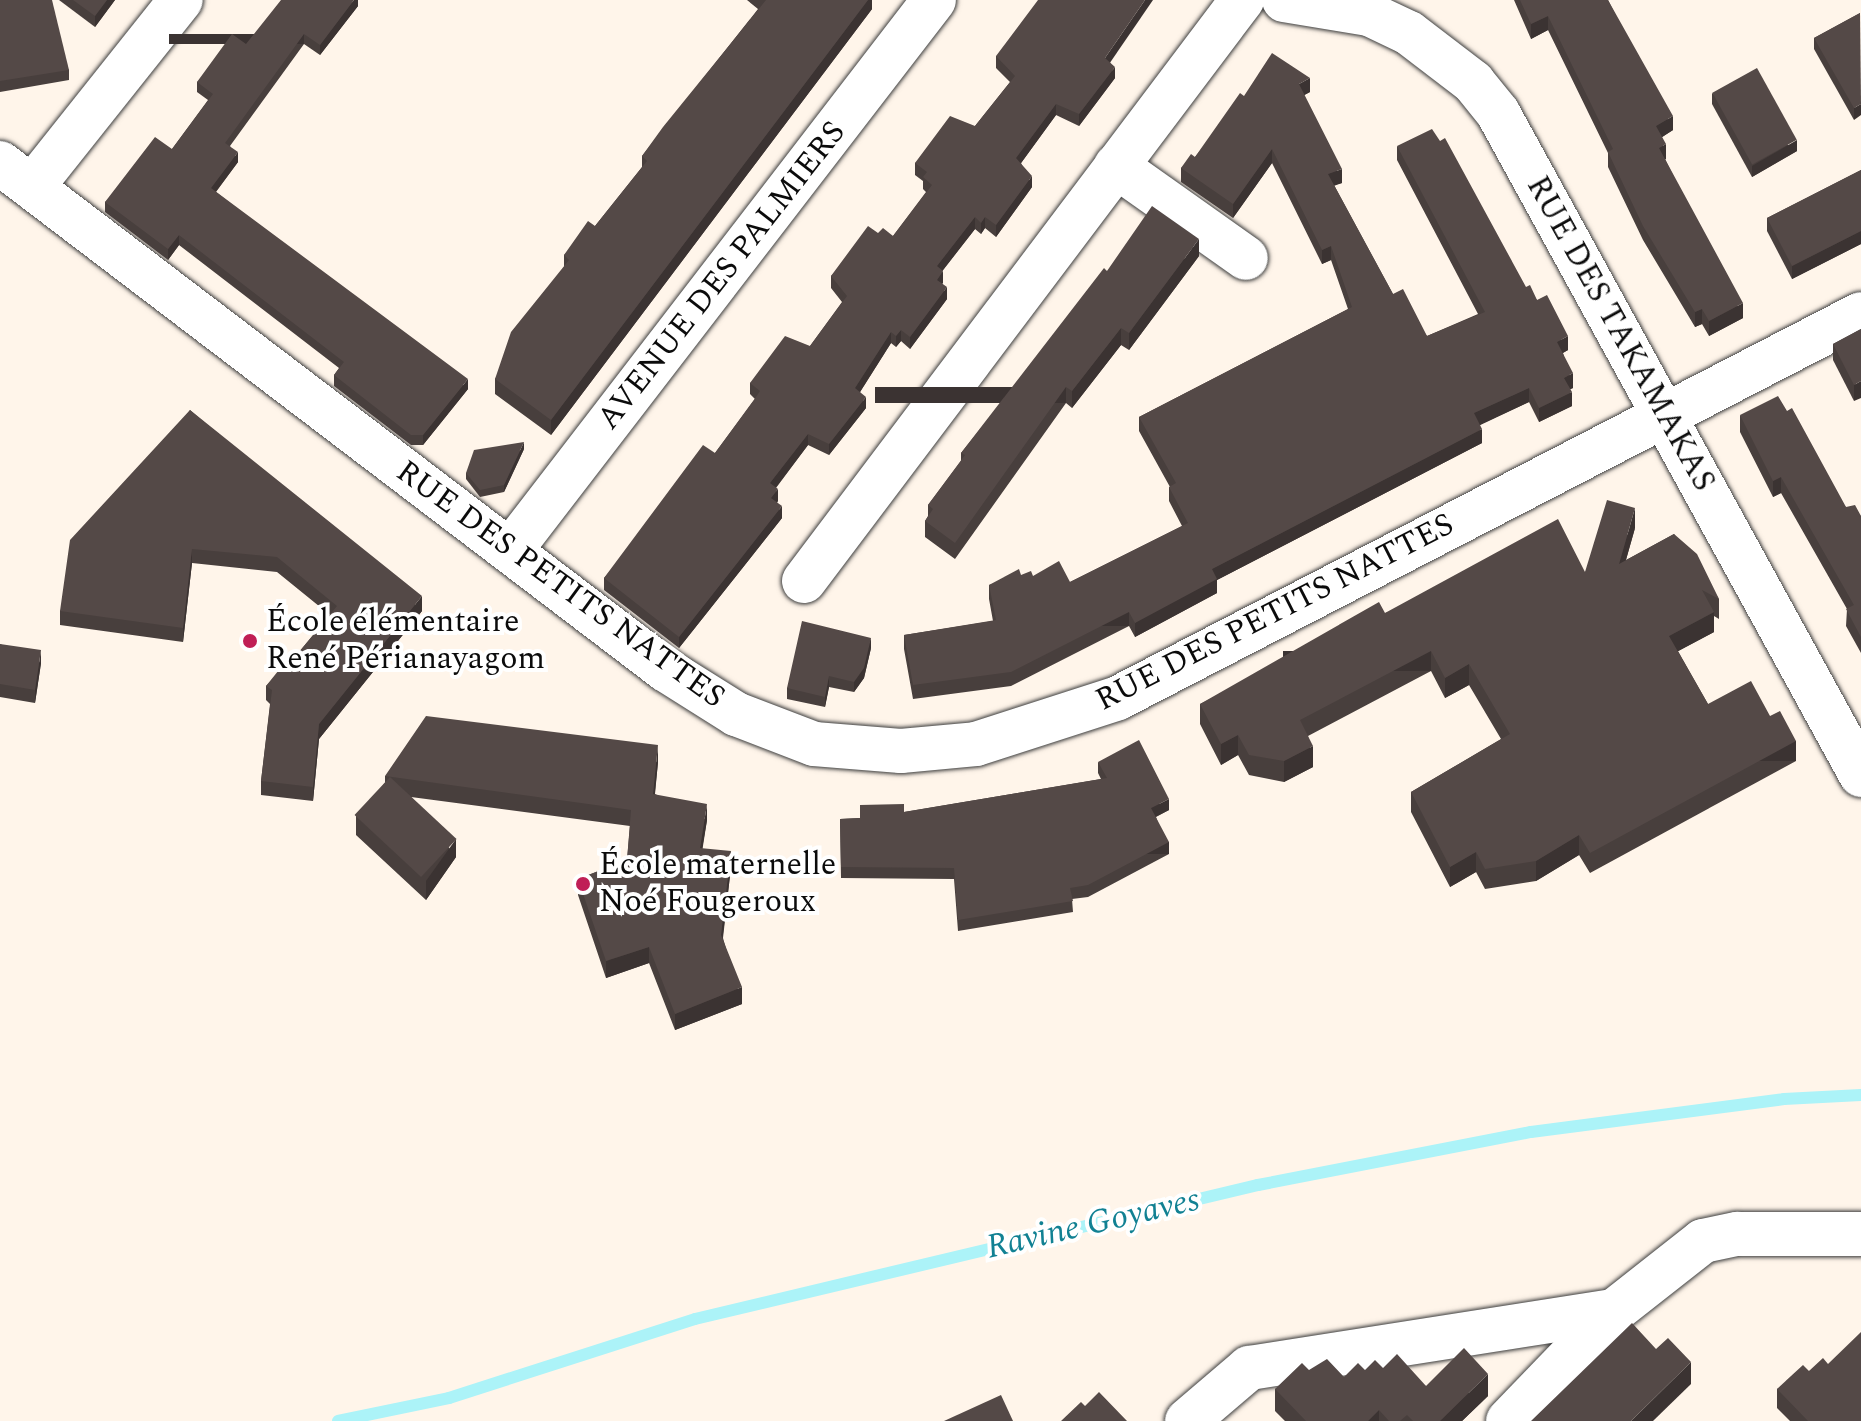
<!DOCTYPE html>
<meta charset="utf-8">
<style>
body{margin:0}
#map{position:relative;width:1861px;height:1421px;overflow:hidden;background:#fff5ea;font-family:Spectral,serif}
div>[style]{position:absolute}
.stream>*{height:12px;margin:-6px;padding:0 6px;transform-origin:6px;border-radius:6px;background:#acf3f8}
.roads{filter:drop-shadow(0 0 2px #3e3e3e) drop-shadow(0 0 2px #3e3e3e)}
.minor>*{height:44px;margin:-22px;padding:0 22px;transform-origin:22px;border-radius:22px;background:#fff}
.wall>*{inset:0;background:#483f3d}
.shaded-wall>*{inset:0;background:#3b3332;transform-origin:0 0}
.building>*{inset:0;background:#544947;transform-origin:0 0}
.dots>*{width:22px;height:22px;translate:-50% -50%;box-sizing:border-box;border:4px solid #fff;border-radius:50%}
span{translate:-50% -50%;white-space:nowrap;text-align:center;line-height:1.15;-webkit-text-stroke:8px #fff;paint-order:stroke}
.street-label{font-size:32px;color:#0b0b0b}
.poi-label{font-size:32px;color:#0b0b0b}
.left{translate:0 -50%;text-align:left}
.water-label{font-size:34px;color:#118193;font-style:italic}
</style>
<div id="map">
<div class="stream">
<i style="left:338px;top:1421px;width:113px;rotate:-11.7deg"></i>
<i style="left:449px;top:1398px;width:258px;rotate:-17.8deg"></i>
<i style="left:695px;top:1319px;width:579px;rotate:-13.39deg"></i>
<i style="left:1258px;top:1185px;width:278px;rotate:-11deg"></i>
<i style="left:1531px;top:1132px;width:255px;rotate:-7.4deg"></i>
<i style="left:1784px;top:1099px;width:77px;rotate:-3deg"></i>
</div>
<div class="roads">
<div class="minor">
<i style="left:1284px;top:0;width:86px;rotate:9.4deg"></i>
<i style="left:1369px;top:14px;width:44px;rotate:25.4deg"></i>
<i style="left:1409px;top:33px;width:81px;rotate:37.4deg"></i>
<i style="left:1473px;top:82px;width:40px;rotate:51deg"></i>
<i style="left:1498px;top:113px;width:755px;rotate:61.26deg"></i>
<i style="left:0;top:163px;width:837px;rotate:37.28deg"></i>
<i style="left:666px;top:670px;width:83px;rotate:32.2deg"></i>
<i style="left:736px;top:714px;width:84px;rotate:21deg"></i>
<i style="left:814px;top:744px;width:87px;rotate:4.6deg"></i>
<i style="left:901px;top:751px;width:75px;rotate:-5.3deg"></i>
<i style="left:976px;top:744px;width:149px;rotate:-17.9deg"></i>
<i style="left:1118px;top:698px;width:836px;rotate:-27.33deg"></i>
<i style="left:1116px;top:166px;width:159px;rotate:35.3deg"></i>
<i style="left:32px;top:187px;width:239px;rotate:-51.5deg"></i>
<i style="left:510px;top:551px;width:695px;rotate:-52.42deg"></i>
<i style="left:804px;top:581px;width:728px;rotate:-52.99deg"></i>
<i style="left:1187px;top:1421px;width:82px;rotate:-40.5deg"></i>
<i style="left:1249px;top:1368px;width:369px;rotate:-8.9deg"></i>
<i style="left:1614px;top:1311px;width:113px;rotate:-38.2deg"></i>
<i style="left:1703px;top:1241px;width:35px;rotate:-12deg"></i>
<i style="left:1737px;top:1234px;width:124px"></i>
<i style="left:1508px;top:1421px;width:153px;rotate:-46.1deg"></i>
</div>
</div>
<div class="wall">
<i style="clip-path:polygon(0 0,69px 70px,69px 80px,0 92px)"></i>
<i style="clip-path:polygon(59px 0,115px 0,95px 27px)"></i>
<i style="clip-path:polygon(358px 0,358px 6px,320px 55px,304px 44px,230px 146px,238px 162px,216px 192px,468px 389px,423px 445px,411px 445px,334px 386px,334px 375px,339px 368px,179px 245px,168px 260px,105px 212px,105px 202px,172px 149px,208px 100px,197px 92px,197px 82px,246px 44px)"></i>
<i style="clip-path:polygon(747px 0,872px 0,872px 9px,551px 435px,495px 394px,495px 379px,564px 267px,564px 255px,595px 226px,642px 167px,642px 156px,758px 9px)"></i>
<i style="clip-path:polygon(1514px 0,1608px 0,1673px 130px,1662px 137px,1665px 159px,1743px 318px,1709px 336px,1702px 324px,1695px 327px,1643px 240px,1608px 167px,1608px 153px,1548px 30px,1531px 39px)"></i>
<i style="clip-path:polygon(1860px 13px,1854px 120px,1814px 49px,1814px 38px)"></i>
<i style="clip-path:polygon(996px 56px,1110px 62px,1115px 78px,1079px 126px,1056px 115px,1021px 163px,1032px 187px,996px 237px,985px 228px,981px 234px,975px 229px,942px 271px,942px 284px,947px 299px,910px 349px,901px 341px,896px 347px,891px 343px,860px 392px,866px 408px,829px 455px,808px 445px,776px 488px,778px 501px,777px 502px,782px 518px,679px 648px,604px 590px,604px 578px,715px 453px,755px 399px,750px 394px,750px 383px,810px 346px,842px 302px,831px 288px,831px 276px,878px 233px,893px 236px,926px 192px,923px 189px,923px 181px,915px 175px,915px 163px,975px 126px,1010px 82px,996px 68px)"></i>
<i style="clip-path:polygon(1310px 92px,1304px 95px,1342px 183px,1334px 185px,1393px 294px,1427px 336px,1478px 314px,1397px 160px,1397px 146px,1537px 300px,1568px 350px,1563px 353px,1573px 388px,1570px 389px,1572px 406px,1539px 422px,1529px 402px,1479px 425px,1482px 443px,1217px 580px,1217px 593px,1135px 637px,1129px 626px,1011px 686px,913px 699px,904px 649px,904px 635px,993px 621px,989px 599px,989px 585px,1021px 575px,1033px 576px,1070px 582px,1182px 526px,1169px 501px,1169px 487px,1170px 487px,1139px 431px,1139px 417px,1348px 309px,1331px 260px,1322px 264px,1272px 163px,1233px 218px,1181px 182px,1181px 168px,1195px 157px,1244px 96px)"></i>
<i style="clip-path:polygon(1712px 93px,1797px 151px,1752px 177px,1712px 104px)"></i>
<i style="clip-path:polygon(1861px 170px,1861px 244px,1792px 279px,1767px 231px,1767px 218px)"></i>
<i style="clip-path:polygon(1199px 256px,1129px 350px,1121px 345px,1072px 408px,1066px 403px,955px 559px,925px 537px,925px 521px,928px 516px,928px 505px,961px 461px,961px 453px,1107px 271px)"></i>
<i style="clip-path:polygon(1861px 329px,1854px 401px,1833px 360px,1833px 344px)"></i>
<i style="clip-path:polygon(190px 410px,422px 611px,319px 739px,313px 801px,261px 795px,261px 781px,270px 704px,266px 700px,266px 686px,294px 658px,330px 615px,277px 572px,192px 563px,183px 642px,60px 625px,60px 611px)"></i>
<i style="clip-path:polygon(1740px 415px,1846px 507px,1861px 516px,1861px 653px,1846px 626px,1847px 609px,1781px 493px,1773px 497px,1740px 432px)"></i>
<i style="clip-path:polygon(524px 449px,504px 492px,480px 497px,466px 479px,466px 473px)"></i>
<i style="clip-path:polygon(1635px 528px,1626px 560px,1674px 534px,1719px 599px,1719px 619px,1714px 616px,1714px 632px,1678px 651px,1708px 704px,1770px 716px,1796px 761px,1590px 873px,1579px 855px,1536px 881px,1485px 889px,1476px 872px,1450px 887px,1411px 812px,1411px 792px,1501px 739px,1469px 685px,1445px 698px,1431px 671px,1308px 736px,1313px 767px,1284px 782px,1249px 775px,1238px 755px,1221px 765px,1200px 724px,1200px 704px,1385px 613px,1585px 572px)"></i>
<i style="clip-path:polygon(0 644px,41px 663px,35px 703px,0 697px)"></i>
<i style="clip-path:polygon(871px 648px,864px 678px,854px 692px,829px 687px,825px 707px,787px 699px,787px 688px)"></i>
<i style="clip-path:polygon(658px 762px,655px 794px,707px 820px,702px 849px,731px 867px,723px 938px,742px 1004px,675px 1030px,649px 963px,606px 978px,578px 895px,578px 879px,627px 860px,630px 826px,411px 797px,456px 857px,426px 900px,356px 835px,356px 816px,385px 783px,385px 776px)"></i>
<i style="clip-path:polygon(1098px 762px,1169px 810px,1156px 817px,1169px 854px,1088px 897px,1072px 899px,1073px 912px,958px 931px,954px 879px,841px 878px,840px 819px,860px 818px,904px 812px,1101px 779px,1098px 773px)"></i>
<i style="clip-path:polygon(1828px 1364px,1861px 1421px,1790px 1421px,1777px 1408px,1777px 1389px,1809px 1371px)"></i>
<i style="clip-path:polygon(1383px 1368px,1426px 1386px,1488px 1396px,1462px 1421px,1285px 1421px,1275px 1411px,1275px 1389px,1309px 1370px,1344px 1377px,1365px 1370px)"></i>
</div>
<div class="shaded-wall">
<i style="clip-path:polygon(107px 0,115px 0,95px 27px,95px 16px)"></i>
<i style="clip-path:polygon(354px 0,358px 0,358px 6px,320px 55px,320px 45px)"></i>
<i style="clip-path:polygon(868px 0,872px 0,872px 9px,551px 435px,551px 420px)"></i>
<i style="clip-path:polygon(1145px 0,1153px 0,1105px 70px,1105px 58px)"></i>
<i style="clip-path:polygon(1548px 16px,1548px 30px,1531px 39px,1531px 24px)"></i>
<i style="left:304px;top:34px;width:10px;height:135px;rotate:90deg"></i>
<i style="clip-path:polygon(1115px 67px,1115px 78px,1079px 126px,1079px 114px)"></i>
<i style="clip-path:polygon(1310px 78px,1310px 92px,1299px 98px,1299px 84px)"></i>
<i style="clip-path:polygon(1056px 104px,1056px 115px,1016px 170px,1016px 158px)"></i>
<i style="clip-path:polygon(1861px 104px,1861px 115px,1854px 120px,1854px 108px)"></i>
<i style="clip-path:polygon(1673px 116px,1673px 130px,1656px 141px,1656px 126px)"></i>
<i style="clip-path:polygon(1797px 140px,1797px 151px,1752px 177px,1752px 166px)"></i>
<i style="clip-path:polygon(1666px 144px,1666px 159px,1659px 163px,1659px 148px)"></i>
<i style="clip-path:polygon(1272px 149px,1272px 163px,1233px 218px,1233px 204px)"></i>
<i style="clip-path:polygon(238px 152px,238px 162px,211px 198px,211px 188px)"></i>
<i style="clip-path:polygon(1342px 169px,1342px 183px,1328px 188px,1328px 174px)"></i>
<i style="clip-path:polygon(1032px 176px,1032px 187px,996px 237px,996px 225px)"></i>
<i style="clip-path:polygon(975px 217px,975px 229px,937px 278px,937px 266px)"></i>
<i style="clip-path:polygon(985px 217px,985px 228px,981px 234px,981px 223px)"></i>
<i style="clip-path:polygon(1861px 231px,1861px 244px,1792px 279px,1792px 266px)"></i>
<i style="clip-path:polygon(179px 235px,179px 245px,168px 260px,168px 249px)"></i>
<i style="clip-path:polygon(1199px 239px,1199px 256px,1129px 350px,1129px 333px)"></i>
<i style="clip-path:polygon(1331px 246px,1331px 260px,1322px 264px,1322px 250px)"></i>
<i style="clip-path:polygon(943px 271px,943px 283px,937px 291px,937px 280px)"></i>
<i style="clip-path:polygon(947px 287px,947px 299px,910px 349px,910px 337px)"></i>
<i style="clip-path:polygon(1743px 303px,1743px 318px,1709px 336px,1709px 321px)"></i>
<i style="clip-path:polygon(1702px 309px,1702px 324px,1695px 327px,1695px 312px)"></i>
<i style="clip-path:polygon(1121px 328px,1121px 345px,1072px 408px,1072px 391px)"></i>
<i style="clip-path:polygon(901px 330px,901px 341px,896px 347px,896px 336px)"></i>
<i style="clip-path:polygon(891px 332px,891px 343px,855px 400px,855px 388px)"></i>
<i style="clip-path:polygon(1568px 336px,1568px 350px,1557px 356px,1557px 342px)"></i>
<i style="clip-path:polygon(1573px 373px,1573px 388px,1564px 392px,1564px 378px)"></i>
<i style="clip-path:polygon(468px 379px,468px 389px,423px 445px,423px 435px)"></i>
<i style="clip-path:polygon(1861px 381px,1861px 398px,1854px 401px,1854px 385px)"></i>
<i style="left:1066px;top:387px;width:16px;height:191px;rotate:90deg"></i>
<i style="clip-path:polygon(1529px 388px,1529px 402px,1474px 428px,1474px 413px)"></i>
<i style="clip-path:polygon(1572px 392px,1572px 406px,1539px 422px,1539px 408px)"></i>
<i style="clip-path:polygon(866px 397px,866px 408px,829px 455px,829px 444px)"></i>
<i style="clip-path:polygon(1482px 429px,1482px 443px,1217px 580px,1217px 593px,1135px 637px,1135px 623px,1212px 569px)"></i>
<i style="clip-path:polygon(808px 434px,808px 445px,770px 495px,770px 483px)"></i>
<i style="clip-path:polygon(524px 442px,524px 449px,504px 492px,504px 485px)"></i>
<i style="clip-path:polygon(1781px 477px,1781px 493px,1773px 497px,1773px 481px)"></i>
<i style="clip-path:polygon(778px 489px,778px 501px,771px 510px,771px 498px)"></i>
<i style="clip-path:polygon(782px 506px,782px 518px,679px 648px,679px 637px)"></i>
<i style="clip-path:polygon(1635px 508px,1635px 528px,1619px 584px,1619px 564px)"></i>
<i style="clip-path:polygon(192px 549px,192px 563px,183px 642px,183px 628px)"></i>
<i style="clip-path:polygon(422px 596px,422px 611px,319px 739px,313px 801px,313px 787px,319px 724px)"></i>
<i style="left:1129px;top:612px;width:14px;height:132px;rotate:90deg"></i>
<i style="clip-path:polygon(1714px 612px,1714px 632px,1669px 656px,1669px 636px)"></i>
<i style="clip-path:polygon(871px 638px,871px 648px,864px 678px,854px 692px,854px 682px)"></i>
<i style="clip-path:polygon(41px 650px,41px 663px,35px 703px,35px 690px)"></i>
<i style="left:1431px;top:651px;width:20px;height:148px;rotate:90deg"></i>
<i style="clip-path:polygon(1469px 664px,1469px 685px,1445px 698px,1445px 678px)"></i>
<i style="clip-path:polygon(829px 676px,829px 687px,825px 707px,825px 697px)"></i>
<i style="clip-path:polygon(1238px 735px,1238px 755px,1221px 765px,1221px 744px)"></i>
<i style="left:1796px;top:741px;width:20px;height:234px;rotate:90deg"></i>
<i style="clip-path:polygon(658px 745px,658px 762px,653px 811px,653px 794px)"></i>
<i style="clip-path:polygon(1313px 746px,1313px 767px,1284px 782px,1284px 761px)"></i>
<i style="clip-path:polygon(1169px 799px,1169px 810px,1151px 819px,1151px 808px)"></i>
<i style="clip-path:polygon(707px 804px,707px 820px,700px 865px,700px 848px)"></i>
<i style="clip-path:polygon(1579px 835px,1579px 855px,1536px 881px,1536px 861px)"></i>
<i style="clip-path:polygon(456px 839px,456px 857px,426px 900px,426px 881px)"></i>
<i style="left:1169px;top:842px;width:12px;height:92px;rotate:90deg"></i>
<i style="clip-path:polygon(731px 851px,731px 867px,721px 951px,721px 935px)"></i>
<i style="clip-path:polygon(1476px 852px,1476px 872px,1450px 887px,1450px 867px)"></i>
<i style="clip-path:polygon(649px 947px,649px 963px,606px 978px,606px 961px)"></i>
<i style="clip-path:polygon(742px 987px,742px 1004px,675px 1030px,675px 1014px)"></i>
<i style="clip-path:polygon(1691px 1362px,1691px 1384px,1653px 1421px,1631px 1421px)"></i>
<i style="clip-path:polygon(1488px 1374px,1488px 1396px,1462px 1421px,1440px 1421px)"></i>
<i style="clip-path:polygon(1379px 1410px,1379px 1421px,1368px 1421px)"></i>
</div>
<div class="building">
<i style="clip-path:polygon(0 0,52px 0,69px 70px,0 81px)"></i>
<i style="clip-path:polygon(73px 0,107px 0,95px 16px)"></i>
<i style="clip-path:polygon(281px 0,354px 0,320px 45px,304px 34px,225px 143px,238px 152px,211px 188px,468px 379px,423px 435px,411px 435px,334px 375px,344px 362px,179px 235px,168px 249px,105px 202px,155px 137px,172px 149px,213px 94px,197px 82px,232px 34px,246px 44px)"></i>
<i style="clip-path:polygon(766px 0,868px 0,551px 420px,495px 379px,511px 332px,569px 260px,564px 255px,588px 221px,595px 226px,647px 161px,642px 156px,663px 127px)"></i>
<i style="clip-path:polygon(1038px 0,1145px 0,1105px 58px,1115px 67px,1079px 114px,1056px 104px,1016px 158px,1032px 176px,996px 225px,985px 217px,981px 223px,975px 217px,937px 266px,943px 271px,937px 280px,947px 287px,910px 337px,901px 330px,896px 336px,891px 332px,855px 388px,866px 397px,829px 444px,808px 434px,770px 483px,778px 489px,771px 498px,782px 506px,679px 637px,604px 578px,703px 445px,715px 453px,756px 397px,760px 391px,750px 383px,785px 336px,810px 346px,847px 296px,831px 276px,868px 226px,878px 233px,883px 228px,893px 236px,932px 185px,923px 177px,927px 172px,915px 163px,950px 116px,975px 126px,1015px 76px,996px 56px)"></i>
<i style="clip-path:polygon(1520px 0,1608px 0,1673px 116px,1656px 126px,1666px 144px,1659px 148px,1743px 303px,1709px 321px,1702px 309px,1695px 312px,1643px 226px,1608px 152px,1613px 149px,1548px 16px,1531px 24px)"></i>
<i style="clip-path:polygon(1860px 13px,1861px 104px,1854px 108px,1814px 38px)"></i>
<i style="clip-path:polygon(1272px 53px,1310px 78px,1299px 84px,1342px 169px,1328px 174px,1393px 294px,1403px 289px,1427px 336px,1485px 312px,1397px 146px,1432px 129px,1440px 141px,1445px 138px,1526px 287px,1530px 285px,1537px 300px,1547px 295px,1568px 336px,1557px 342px,1573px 373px,1564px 378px,1572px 392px,1539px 408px,1529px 388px,1474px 413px,1482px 429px,1212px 569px,1217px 579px,1135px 623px,1129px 612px,1011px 672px,913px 685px,904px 635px,996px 620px,989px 585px,1019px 569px,1021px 575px,1031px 571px,1033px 576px,1059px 561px,1070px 582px,1188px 523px,1169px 487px,1176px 483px,1139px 417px,1352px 307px,1331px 246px,1322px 250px,1272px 149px,1233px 204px,1181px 168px,1191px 154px,1195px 157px,1240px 93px,1244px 96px)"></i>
<i style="left:1757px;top:68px;width:82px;height:51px;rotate:61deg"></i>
<i style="clip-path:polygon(1861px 170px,1861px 231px,1792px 266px,1767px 218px)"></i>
<i style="clip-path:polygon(1152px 206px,1199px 239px,1129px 333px,1121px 328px,1072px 391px,1066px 387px,955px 543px,925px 521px,933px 509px,928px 505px,965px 455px,961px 453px,1104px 268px,1107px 271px)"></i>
<i style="clip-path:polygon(1861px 329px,1861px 381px,1854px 385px,1833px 344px)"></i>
<i style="clip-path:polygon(1778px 396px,1787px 411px,1792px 408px,1846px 507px,1855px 505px,1861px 516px,1861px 637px,1846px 609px,1854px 605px,1781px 477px,1773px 481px,1740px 415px)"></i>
<i style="clip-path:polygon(190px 410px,422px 596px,319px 724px,313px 787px,261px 781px,272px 690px,266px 686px,291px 655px,294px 658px,337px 606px,277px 557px,192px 549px,183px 628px,60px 611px,70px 540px)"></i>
<i style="clip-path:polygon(524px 442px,504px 485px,480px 490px,466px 473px,474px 450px)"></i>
<i style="clip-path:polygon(1607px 500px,1635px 508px,1619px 564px,1674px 534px,1697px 554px,1719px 599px,1702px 590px,1714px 612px,1669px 636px,1708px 704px,1751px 681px,1770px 716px,1780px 711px,1796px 741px,1590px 853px,1579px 835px,1536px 861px,1485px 869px,1476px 852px,1450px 867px,1411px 792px,1510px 734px,1469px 664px,1445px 678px,1431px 651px,1300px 720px,1313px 746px,1284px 761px,1249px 755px,1238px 735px,1221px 744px,1200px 704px,1379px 602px,1385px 613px,1558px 519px,1585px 572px)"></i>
<i style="clip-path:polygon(802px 621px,871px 638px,864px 668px,854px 682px,829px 676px,825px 697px,787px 688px)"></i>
<i style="clip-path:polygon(0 644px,41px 650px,35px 690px,0 684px)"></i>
<i style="clip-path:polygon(426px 716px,658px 745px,653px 794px,707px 804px,700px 848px,731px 851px,721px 935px,742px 987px,675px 1014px,649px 947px,606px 961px,578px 879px,627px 860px,631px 810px,385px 776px)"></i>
<i style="clip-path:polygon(1139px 740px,1169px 799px,1151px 808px,1169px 842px,1088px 885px,1070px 888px,1073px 901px,958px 920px,954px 868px,841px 867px,840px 819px,860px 818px,860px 805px,904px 804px,904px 812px,1107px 778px,1098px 762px)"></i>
<i style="left:390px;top:777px;width:91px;height:52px;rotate:43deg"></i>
<i style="clip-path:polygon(1632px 1323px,1656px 1349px,1668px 1338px,1691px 1362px,1631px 1421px,1531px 1421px)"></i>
<i style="clip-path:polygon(1861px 1332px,1861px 1421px,1808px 1421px,1777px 1389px,1803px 1365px,1809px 1371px,1823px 1358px,1828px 1364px)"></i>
<i style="clip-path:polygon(1464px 1348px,1488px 1374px,1440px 1421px,1413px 1421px,1407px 1415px,1400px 1421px,1389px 1421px,1379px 1410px,1368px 1421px,1306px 1421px,1275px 1389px,1302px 1363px,1309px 1370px,1327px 1359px,1344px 1377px,1358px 1363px,1365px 1370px,1375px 1360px,1383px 1368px,1397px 1354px,1426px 1386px)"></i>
<i style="clip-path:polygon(1099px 1392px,1127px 1421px,1061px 1421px,1081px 1402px,1085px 1406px)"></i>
<i style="clip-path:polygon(1001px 1395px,1013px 1421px,944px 1421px)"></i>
</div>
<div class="dots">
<i style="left:250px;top:641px;background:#c01f56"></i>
<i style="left:583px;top:884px;background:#c01f56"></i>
</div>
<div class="street-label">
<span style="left:722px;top:276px;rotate:-52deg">AVENUE DES PALMIERS</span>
<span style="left:1620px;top:334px;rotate:61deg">RUE DES TAKAMAKAS</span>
<span style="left:560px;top:585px;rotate:36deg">RUE DES PETITS NATTES</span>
<span style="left:1275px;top:613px;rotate:-27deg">RUE DES PETITS NATTES</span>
</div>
<div class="poi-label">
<span class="left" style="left:266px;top:641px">École élémentaire<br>René Périanayagom</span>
<span class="left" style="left:599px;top:884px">École maternelle<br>Noé Fougeroux</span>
</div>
<div class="water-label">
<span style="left:1093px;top:1224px;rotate:-13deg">Ravine Goyaves</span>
</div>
</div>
